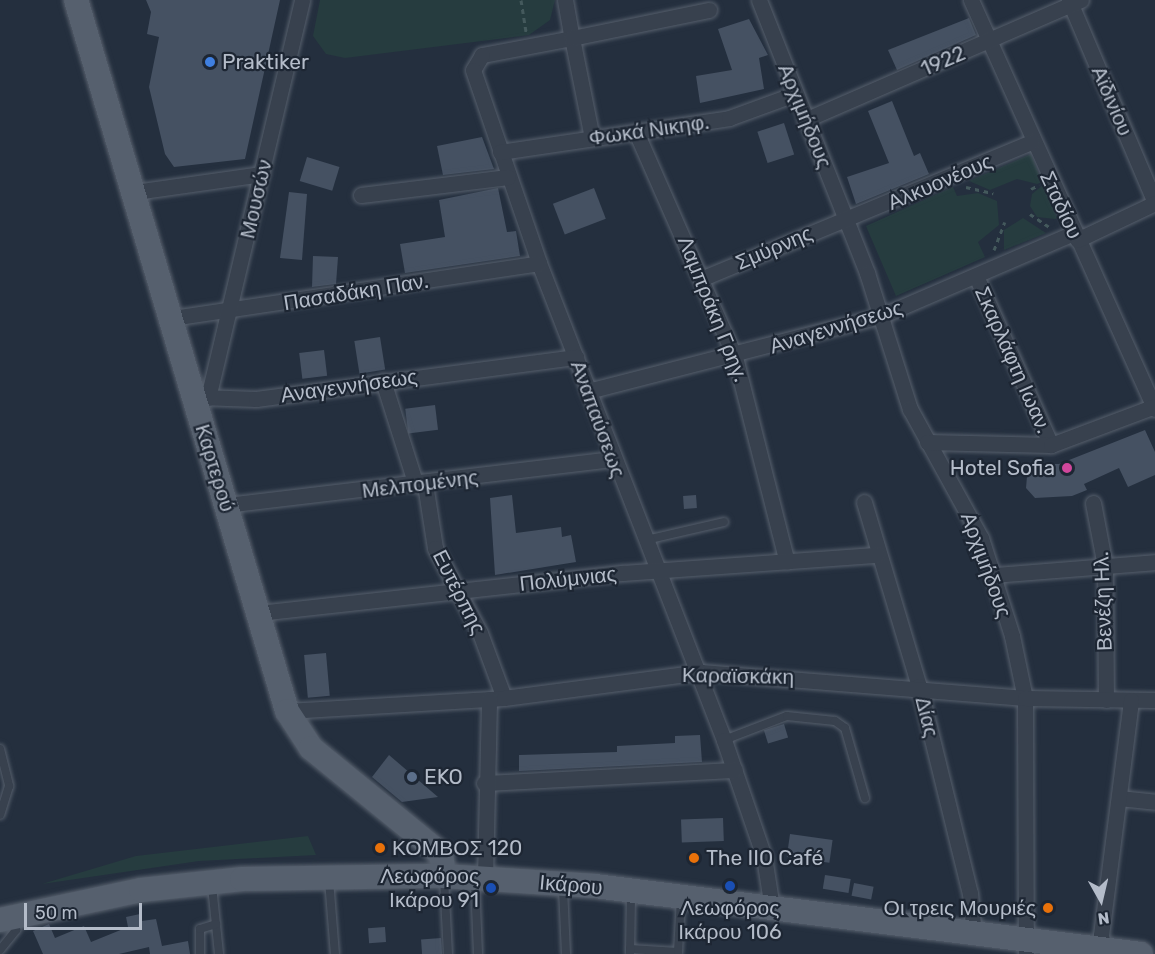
<!DOCTYPE html>
<meta charset="utf-8">
<style>
body{margin:0}
#map{position:relative;width:1155px;height:954px;overflow:hidden;background:#242f3e;font-family:Rubik,sans-serif}
div>[style]{position:absolute}
.green>*{inset:0;background:#263c3f}
.building>*{inset:0;background:#455162;transform-origin:0 0}
.path>*{height:3px;margin-top:-1.5px;transform-origin:0;background:repeating-linear-gradient(90deg,#44595c 0 4.5px,transparent 0 9px)}
.roads{filter:drop-shadow(0 0 2px #565f6c) drop-shadow(0 0 2px #565f6c)}
.service>*{height:8px;margin:-4px;padding:0 4px;transform-origin:4px;border-radius:4px;background:#38414e}
.minor>*{height:15px;margin:-7.5px;padding:0 7.5px;transform-origin:7.5px;border-radius:7.5px;background:#38414e}
.primary>*{height:24px;margin:-12px;padding:0 12px;transform-origin:12px;border-radius:12px;background:#56606e}
.dots>*{width:16px;height:16px;translate:-50% -50%;box-sizing:border-box;border:3px solid #1d2633;border-radius:50%}
span{translate:-50% -50%;white-space:nowrap;text-align:center;line-height:1.15;-webkit-text-stroke:4.5px #1d2633;paint-order:stroke}
.street-label{font-size:21px;color:#b4bcc9}
.poi-label{font-size:21px;color:#b4bcc9}
.left{translate:0 -50%;text-align:left}
.right{translate:-100% -50%;text-align:right}
.north{position:absolute;left:1071px;top:870px;width:60px;height:60px;-webkit-text-stroke:4px #1d2633;paint-order:stroke;rotate:172deg;font-size:16px;font-weight:700;line-height:24px;text-align:center;color:#b4bcc9}
.north::after{content:'';display:block;margin:auto;width:21px;height:27px;background:#b4bcc9;clip-path:polygon(50% 0,100% 100%,50% 72%,0 100%)}
.scale{position:absolute;left:24px;top:903px;width:118px;height:27px;box-sizing:border-box;border:3px solid #b4bcc9;border-top:0;padding-left:8px;font-size:18px;line-height:21px;white-space:nowrap;color:#b4bcc9;-webkit-text-stroke:4px #1d2633;paint-order:stroke}
</style>
<div id="map">
<div class="green">
<i style="clip-path:polygon(320px 0,555px 0,550px 20px,529px 35px,345px 58px,326px 54px,313px 36px)"></i>
<i style="clip-path:polygon(1031px 154px,1042px 182px,1037px 184px,1017px 179px,990px 190px,969px 181px)"></i>
<i style="clip-path:polygon(1043px 185px,1057px 218px,1055px 219px,1037px 217px,1030px 206px,1032px 194px)"></i>
<i style="clip-path:polygon(953px 187px,957px 196px,978px 193px,997px 201px,999px 225px,978px 242px,985px 257px,896px 296px,866px 226px)"></i>
<i style="clip-path:polygon(1023px 218px,1046px 233px,1004px 250px,1004px 230px)"></i>
<i style="clip-path:polygon(308px 836px,316px 855px,199px 861px,42px 884px,136px 856px)"></i>
</div>
<div class="building">
<i style="clip-path:polygon(146px 0,280px 0,245px 159px,174px 167px,165px 154px,149px 87px,159px 37px,147px 34px,151px 12px)"></i>
<i style="clip-path:polygon(969px 18px,976px 35px,897px 70px,888px 50px)"></i>
<i style="clip-path:polygon(749px 19px,768px 55px,759px 58px,764px 89px,700px 103px,696px 76px,732px 70px,718px 29px)"></i>
<i style="clip-path:polygon(892px 101px,914px 156px,920px 153px,929px 174px,856px 204px,847px 177px,889px 163px,868px 111px)"></i>
<i style="left:784px;top:123px;width:33px;height:28px;rotate:72deg"></i>
<i style="clip-path:polygon(482px 137px,494px 169px,443px 175px,437px 146px)"></i>
<i style="left:307px;top:157px;width:34px;height:25px;rotate:17deg"></i>
<i style="clip-path:polygon(498px 188px,507px 232px,516px 231px,520px 256px,405px 273px,400px 244px,445px 237px,439px 200px)"></i>
<i style="left:594px;top:188px;width:33px;height:44px;rotate:69deg"></i>
<i style="clip-path:polygon(289px 192px,307px 194px,302px 260px,280px 258px)"></i>
<i style="clip-path:polygon(313px 256px,338px 257px,336px 284px,312px 287px)"></i>
<i style="left:380px;top:337px;width:33px;height:26px;rotate:81deg"></i>
<i style="left:324px;top:350px;width:26px;height:25px;rotate:83deg"></i>
<i style="left:435px;top:405px;width:25px;height:30px;rotate:83deg"></i>
<i style="clip-path:polygon(1145px 430px,1155px 452px,1155px 475px,1128px 487px,1119px 468px,1084px 484px,1087px 490px,1072px 496px,1035px 498px,1026px 488px,1028px 464px,1059px 464px)"></i>
<i style="clip-path:polygon(512px 495px,516px 533px,561px 527px,562px 537px,571px 535px,576px 562px,495px 575px,490px 498px)"></i>
<i style="left:696px;top:495px;width:13px;height:13px;rotate:86deg"></i>
<i style="left:326px;top:653px;width:43px;height:22px;rotate:85deg"></i>
<i style="left:784px;top:724px;width:14px;height:21px;rotate:73deg"></i>
<i style="clip-path:polygon(700px 735px,702px 762px,519px 771px,519px 755px,617px 752px,617px 746px,675px 743px,675px 736px)"></i>
<i style="clip-path:polygon(389px 755px,438px 797px,402px 802px,372px 777px)"></i>
<i style="left:723px;top:818px;width:23px;height:42px;rotate:88deg"></i>
<i style="left:790px;top:834px;width:43px;height:23px;rotate:8deg"></i>
<i style="left:825px;top:875px;width:26px;height:14px;rotate:9deg"></i>
<i style="left:854px;top:883px;width:20px;height:13px;rotate:11deg"></i>
<i style="clip-path:polygon(140px 914px,142px 921px,156px 919px,162px 946px,188px 941px,190px 954px,150px 954px,149px 947px,119px 954px,43px 954px,33px 931px,49px 924px,55px 938px,84px 926px,91px 942px,128px 927px,126px 917px)"></i>
<i style="left:385px;top:927px;width:15px;height:17px;rotate:86deg"></i>
<i style="left:441px;top:938px;width:16px;height:20px;rotate:86deg"></i>
</div>
<div class="path">
<i style="left:521px;top:0;width:32px;rotate:81deg"></i>
<i style="left:966px;top:187px;width:28px;rotate:13deg"></i>
<i style="left:1031px;top:189px;width:9px;rotate:-27deg"></i>
<i style="left:1030px;top:214px;width:25px;rotate:34deg"></i>
<i style="left:994px;top:250px;width:30px;rotate:-69deg"></i>
</div>
<div class="roads">
<div class="service">
<i style="left:646px;top:540px;width:80px;rotate:-13deg"></i>
<i style="left:724px;top:740px;width:67px;rotate:-20.9deg"></i>
<i style="left:787px;top:716px;width:48px;rotate:5.9deg"></i>
<i style="left:835px;top:721px;width:12px;rotate:35deg"></i>
<i style="left:845px;top:728px;width:73px;rotate:74.1deg"></i>
<i style="left:0;top:749px;width:38px;rotate:76deg"></i>
<i style="left:9px;top:786px;width:30px;rotate:107deg"></i>
<i style="left:444px;top:878px;width:76px;rotate:87deg"></i>
<i style="left:329px;top:880px;width:74px;rotate:85.4deg"></i>
<i style="left:475px;top:882px;width:72px;rotate:87.6deg"></i>
<i style="left:212px;top:886px;width:68px;rotate:84.1deg"></i>
<i style="left:563px;top:888px;width:66px;rotate:87.4deg"></i>
<i style="left:630px;top:949px;width:48px;rotate:3.6deg"></i>
<i style="left:678px;top:952px;width:54px;rotate:-86.8deg"></i>
<i style="left:0;top:950px;width:26px;rotate:-51deg"></i>
<i style="left:16px;top:930px;width:9px;rotate:-103deg"></i>
<i style="left:630px;top:953px;width:60px;rotate:-89deg"></i>
<i style="left:200px;top:954px;width:25px;rotate:-90deg"></i>
<i style="left:200px;top:929px;width:17px;rotate:-17deg"></i>
</div>
<div class="minor">
<i style="left:565px;top:0;width:39px;rotate:80deg"></i>
<i style="left:572px;top:38px;width:92px;rotate:169.3deg"></i>
<i style="left:482px;top:55px;width:17px;rotate:121deg"></i>
<i style="left:473px;top:70px;width:204px;rotate:71.1deg"></i>
<i style="left:539px;top:263px;width:512px;rotate:68.8deg"></i>
<i style="left:724px;top:740px;width:124px;rotate:71.1deg"></i>
<i style="left:764px;top:857px;width:52px;rotate:81.1deg"></i>
<i style="left:759px;top:0;width:294px;rotate:68.4deg"></i>
<i style="left:867px;top:273px;width:143px;rotate:72.5deg"></i>
<i style="left:910px;top:409px;width:147px;rotate:61.2deg"></i>
<i style="left:981px;top:538px;width:103px;rotate:72.4deg"></i>
<i style="left:1012px;top:636px;width:63px;rotate:78.2deg"></i>
<i style="left:1025px;top:698px;width:256px;rotate:89.8deg"></i>
<i style="left:971px;top:0;width:448px;rotate:65.8deg"></i>
<i style="left:1069px;top:0;width:220px;rotate:67deg"></i>
<i style="left:1155px;top:203px;width:86px;rotate:154.6deg"></i>
<i style="left:805px;top:120px;width:301px;rotate:-23.5deg"></i>
<i style="left:636px;top:132px;width:246px;rotate:66.3deg"></i>
<i style="left:735px;top:357px;width:211px;rotate:75.8deg"></i>
<i style="left:592px;top:138px;width:102px;rotate:-101.3deg"></i>
<i style="left:572px;top:38px;width:140px;rotate:-11.6deg"></i>
<i style="left:500px;top:152px;width:232px;rotate:-8.4deg"></i>
<i style="left:729px;top:118px;width:70px;rotate:-20deg"></i>
<i style="left:135px;top:192px;width:128px;rotate:-8.1deg"></i>
<i style="left:361px;top:195px;width:148px;rotate:-7deg"></i>
<i style="left:976px;top:276px;width:185px;rotate:66.1deg"></i>
<i style="left:703px;top:278px;width:356px;rotate:-22.5deg"></i>
<i style="left:172px;top:318px;width:371px;rotate:-8.5deg"></i>
<i style="left:383px;top:381px;width:109px;rotate:72.4deg"></i>
<i style="left:588px;top:391px;width:302px;rotate:-14.4deg"></i>
<i style="left:881px;top:316px;width:210px;rotate:-23.3deg"></i>
<i style="left:200px;top:397px;width:56px;rotate:2deg"></i>
<i style="left:256px;top:399px;width:323px;rotate:-7.5deg"></i>
<i style="left:208px;top:398px;width:409px;rotate:-76.7deg"></i>
<i style="left:927px;top:442px;width:124px;rotate:1.4deg"></i>
<i style="left:1051px;top:445px;width:111px;rotate:-20.6deg"></i>
<i style="left:425px;top:484px;width:65px;rotate:81.1deg"></i>
<i style="left:435px;top:548px;width:96px;rotate:62.1deg"></i>
<i style="left:480px;top:633px;width:69px;rotate:69.7deg"></i>
<i style="left:864px;top:502px;width:192px;rotate:73.4deg"></i>
<i style="left:919px;top:686px;width:213px;rotate:76.2deg"></i>
<i style="left:970px;top:893px;width:42px;rotate:84.6deg"></i>
<i style="left:1093px;top:503px;width:64px;rotate:79.2deg"></i>
<i style="left:1105px;top:566px;width:134px;rotate:89.6deg"></i>
<i style="left:226px;top:505px;width:390px;rotate:-6.8deg"></i>
<i style="left:994px;top:575px;width:162px;rotate:-4.6deg"></i>
<i style="left:259px;top:613px;width:366px;rotate:-6.3deg"></i>
<i style="left:623px;top:573px;width:255px;rotate:-4.1deg"></i>
<i style="left:287px;top:711px;width:217px;rotate:-3.4deg"></i>
<i style="left:504px;top:698px;width:199px;rotate:-7.5deg"></i>
<i style="left:701px;top:672px;width:325px;rotate:4.6deg"></i>
<i style="left:1025px;top:698px;width:130px;rotate:0.9deg"></i>
<i style="left:484px;top:783px;width:251px;rotate:-3deg"></i>
<i style="left:1119px;top:798px;width:36px;rotate:6deg"></i>
<i style="left:485px;top:878px;width:179px;rotate:-88.7deg"></i>
<i style="left:1104px;top:954px;width:19px;rotate:-99deg"></i>
<i style="left:1101px;top:935px;width:237px;rotate:-82.7deg"></i>
</div>
<div class="primary">
<i style="left:76px;top:0;width:742px;rotate:73.47deg"></i>
<i style="left:287px;top:711px;width:44px;rotate:57deg"></i>
<i style="left:311px;top:748px;width:168px;rotate:39.2deg"></i>
<i style="left:441px;top:854px;width:22px;rotate:82deg"></i>
<i style="left:0;top:920px;width:144px;rotate:-12deg"></i>
<i style="left:141px;top:890px;width:102px;rotate:-6.2deg"></i>
<i style="left:242px;top:879px;width:202px;rotate:-0.9deg"></i>
<i style="left:444px;top:876px;width:151px;rotate:3.8deg"></i>
<i style="left:595px;top:886px;width:550px;rotate:7.1deg"></i>
</div>
</div>
<div class="dots">
<i style="left:210px;top:62px;background:#3f7fe0"></i>
<i style="left:1067px;top:468px;background:#d1479c"></i>
<i style="left:412px;top:777px;background:#5c6f8a"></i>
<i style="left:380px;top:848px;background:#e8710a"></i>
<i style="left:694px;top:858px;background:#e8710a"></i>
<i style="left:730px;top:886px;background:#1a4fb4"></i>
<i style="left:491px;top:888px;background:#1a4fb4"></i>
<i style="left:1048px;top:908px;background:#e8710a"></i>
</div>
<div class="street-label">
<span style="left:943px;top:61px;rotate:-23deg">1922</span>
<span style="left:1112px;top:101px;rotate:67deg">Αϊδινίου</span>
<span style="left:805px;top:116px;rotate:68deg">Αρχιμήδους</span>
<span style="left:649px;top:130px;rotate:-8deg">Φωκά Νικηφ.</span>
<span style="left:940px;top:182px;rotate:-23deg">Αλκυονέους</span>
<span style="left:256px;top:199px;rotate:-77deg">Μουσών</span>
<span style="left:1061px;top:205px;rotate:65deg">Σταδίου</span>
<span style="left:774px;top:248px;rotate:-23deg">Σμύρνης</span>
<span style="left:356px;top:292px;rotate:-9deg">Πασαδάκη Παν.</span>
<span style="left:713px;top:309px;rotate:68deg">Λαμπράκη Γρηγ.</span>
<span style="left:836px;top:327px;rotate:-17deg">Αναγεννήσεως</span>
<span style="left:1013px;top:360px;rotate:66deg">Σκαρλάφτη Ιωαν.</span>
<span style="left:349px;top:386px;rotate:-8deg">Αναγεννήσεως</span>
<span style="left:598px;top:419px;rotate:70deg">Αναπαύσεως</span>
<span style="left:215px;top:468px;rotate:73deg">Καρτερού</span>
<span style="left:420px;top:484px;rotate:-7deg">Μελπομένης</span>
<span style="left:986px;top:565px;rotate:70deg">Αρχιμήδους</span>
<span style="left:568px;top:579px;rotate:-6deg">Πολύμνιας</span>
<span style="left:459px;top:592px;rotate:63deg">Ευτέρπης</span>
<span style="left:1103px;top:601px;rotate:-92deg">Βενέζη Ηλ.</span>
<span style="left:738px;top:676px;rotate:1deg">Καραϊσκάκη</span>
<span style="left:927px;top:717px;rotate:76deg">Δίας</span>
<span style="left:571px;top:885px;rotate:5deg">Ικάρου</span>
</div>
<div class="poi-label">
<span class="left" style="left:222px;top:62px">Praktiker</span>
<span class="right" style="left:1055px;top:468px">Hotel Sofia</span>
<span class="left" style="left:424px;top:777px">EKO</span>
<span class="left" style="left:392px;top:848px">ΚΟΜΒΟΣ 120</span>
<span class="left" style="left:706px;top:858px">The IIO Café</span>
<span class="right" style="left:479px;top:888px">Λεωφόρος<br>Ικάρου 91</span>
<span style="left:730px;top:920px">Λεωφόρος<br>Ικάρου 106</span>
<span class="right" style="left:1036px;top:908px">Οι τρεις Μουριές</span>
</div>
<div class="north">N</div>
<div class="scale">50 m</div>
</div>
